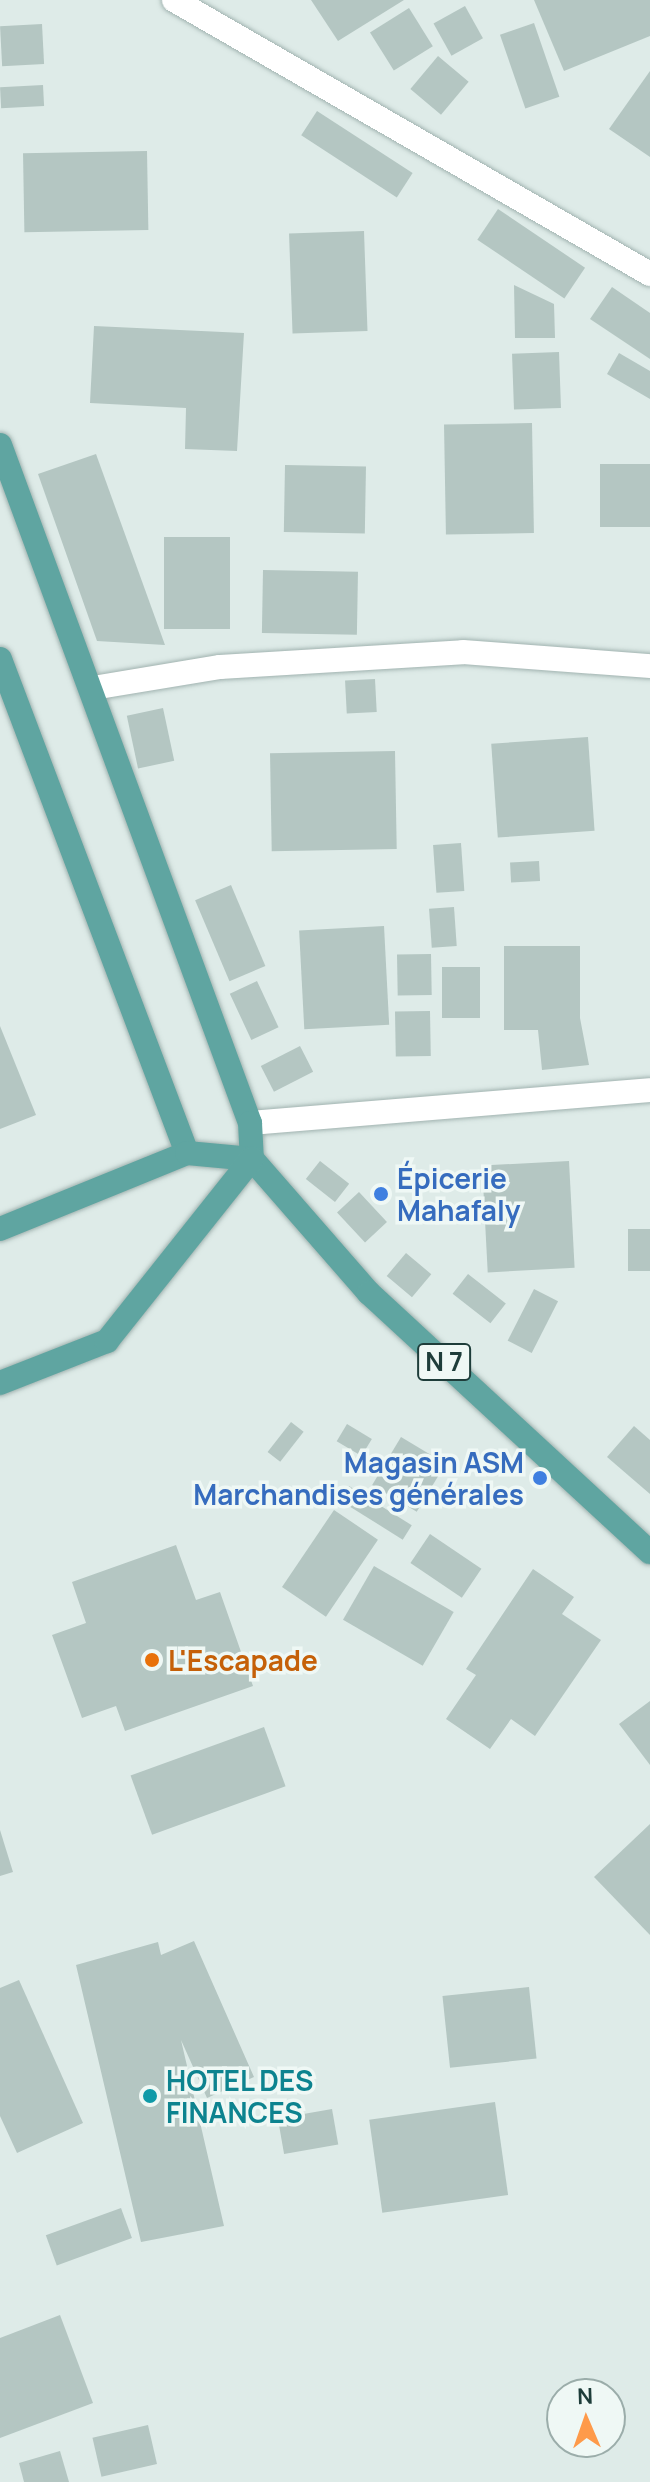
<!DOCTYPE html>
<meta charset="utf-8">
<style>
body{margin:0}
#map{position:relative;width:650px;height:2482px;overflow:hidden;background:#deebe8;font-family:Manrope,sans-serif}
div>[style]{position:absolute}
.building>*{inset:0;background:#b4c6c2;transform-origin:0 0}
.roads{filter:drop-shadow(0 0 2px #a1b3b0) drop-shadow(0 0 2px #a1b3b0)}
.minor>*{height:24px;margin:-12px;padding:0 12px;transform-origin:12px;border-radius:12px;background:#fff}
.major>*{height:24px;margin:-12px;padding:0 12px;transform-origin:12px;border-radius:12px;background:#5fa5a1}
.dots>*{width:22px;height:22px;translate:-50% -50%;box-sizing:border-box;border:4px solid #eff8f5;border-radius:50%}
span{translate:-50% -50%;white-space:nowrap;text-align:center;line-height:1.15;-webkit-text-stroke:7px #eff8f5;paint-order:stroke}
.shield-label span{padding:2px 6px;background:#eff8f5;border:2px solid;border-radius:6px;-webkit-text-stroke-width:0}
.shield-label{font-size:26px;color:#1e3d3a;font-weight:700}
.shop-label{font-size:28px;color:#366cbe;font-weight:700}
.left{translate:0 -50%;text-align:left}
.right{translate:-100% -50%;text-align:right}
.food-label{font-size:28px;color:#c56008;font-weight:700}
.culture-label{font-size:28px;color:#0d838f;font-weight:700}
.north{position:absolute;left:546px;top:2378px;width:80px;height:80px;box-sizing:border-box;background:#eff8f5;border:2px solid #9badaa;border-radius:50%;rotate:358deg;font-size:22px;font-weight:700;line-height:32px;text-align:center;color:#1e3d3a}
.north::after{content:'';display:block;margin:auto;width:28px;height:36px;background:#fe9a4a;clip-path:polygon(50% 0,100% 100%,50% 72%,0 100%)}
</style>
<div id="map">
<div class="building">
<i style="clip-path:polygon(311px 0,404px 0,338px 41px)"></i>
<i style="clip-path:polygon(534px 0,650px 0,650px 36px,564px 71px)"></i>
<i style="left:465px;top:6px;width:37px;height:36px;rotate:61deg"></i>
<i style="left:409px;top:8px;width:45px;height:46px;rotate:58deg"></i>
<i style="left:534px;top:23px;width:78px;height:36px;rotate:71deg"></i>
<i style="left:42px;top:24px;width:40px;height:42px;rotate:87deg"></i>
<i style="left:438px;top:56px;width:40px;height:43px;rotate:40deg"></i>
<i style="clip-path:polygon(650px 71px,650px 157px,609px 129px)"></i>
<i style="left:43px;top:85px;width:21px;height:43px;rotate:87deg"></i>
<i style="left:317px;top:111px;width:114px;height:29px;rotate:33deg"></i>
<i style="left:147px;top:151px;width:79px;height:124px;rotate:89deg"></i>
<i style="left:498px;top:209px;width:105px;height:37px;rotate:34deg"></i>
<i style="left:364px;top:231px;width:100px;height:75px;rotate:88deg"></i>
<i style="clip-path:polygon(514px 285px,554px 304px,555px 338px,515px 338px)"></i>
<i style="clip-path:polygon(612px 287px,650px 313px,650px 359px,590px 319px)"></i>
<i style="clip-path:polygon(94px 326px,244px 333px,237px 451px,185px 449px,186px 408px,90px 403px)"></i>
<i style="left:559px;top:352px;width:56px;height:47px;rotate:88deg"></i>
<i style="clip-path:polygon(619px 353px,650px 371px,650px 399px,607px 374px)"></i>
<i style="left:532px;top:423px;width:110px;height:88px;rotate:89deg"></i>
<i style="clip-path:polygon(96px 454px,165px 645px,97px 641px,38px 474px)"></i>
<i style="left:650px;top:464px;width:63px;height:50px;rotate:90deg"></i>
<i style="left:285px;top:465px;width:81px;height:67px;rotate:1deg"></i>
<i style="left:164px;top:537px;width:66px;height:92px"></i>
<i style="left:263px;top:570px;width:95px;height:63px;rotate:1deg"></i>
<i style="left:375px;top:679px;width:33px;height:30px;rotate:87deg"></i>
<i style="left:163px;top:708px;width:54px;height:37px;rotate:78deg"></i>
<i style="left:588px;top:737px;width:94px;height:97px;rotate:86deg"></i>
<i style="left:395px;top:751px;width:98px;height:125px;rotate:89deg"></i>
<i style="left:461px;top:843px;width:48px;height:28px;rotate:86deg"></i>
<i style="left:539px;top:861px;width:20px;height:29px;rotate:87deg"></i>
<i style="left:231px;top:885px;width:88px;height:39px;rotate:67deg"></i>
<i style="left:454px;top:907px;width:39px;height:25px;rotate:86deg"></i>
<i style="left:384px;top:926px;width:99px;height:85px;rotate:87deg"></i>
<i style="clip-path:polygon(504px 946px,580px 946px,580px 1018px,589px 1065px,542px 1070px,538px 1030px,504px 1030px)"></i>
<i style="left:431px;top:954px;width:41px;height:34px;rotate:89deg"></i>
<i style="left:442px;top:967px;width:38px;height:51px"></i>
<i style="left:257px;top:981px;width:51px;height:30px;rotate:65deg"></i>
<i style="left:430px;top:1011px;width:45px;height:35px;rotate:89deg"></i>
<i style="clip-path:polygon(0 1026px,36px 1115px,0 1129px)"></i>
<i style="left:300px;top:1046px;width:29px;height:44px;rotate:63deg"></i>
<i style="left:320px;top:1161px;width:37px;height:23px;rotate:38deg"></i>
<i style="left:569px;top:1161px;width:107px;height:87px;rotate:87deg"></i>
<i style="left:359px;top:1192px;width:41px;height:30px;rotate:47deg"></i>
<i style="left:628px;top:1229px;width:22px;height:42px"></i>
<i style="left:406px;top:1253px;width:33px;height:30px;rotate:40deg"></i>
<i style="left:468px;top:1274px;width:48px;height:25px;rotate:38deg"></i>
<i style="left:534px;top:1289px;width:27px;height:58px;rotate:27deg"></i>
<i style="left:291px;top:1422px;width:16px;height:38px;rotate:38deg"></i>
<i style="left:347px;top:1424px;width:29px;height:20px;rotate:31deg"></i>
<i style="clip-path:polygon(634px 1426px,650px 1440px,650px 1494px,607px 1457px)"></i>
<i style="left:401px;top:1437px;width:52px;height:56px;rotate:31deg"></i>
<i style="left:349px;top:1486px;width:74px;height:17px;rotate:32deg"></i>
<i style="left:334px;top:1510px;width:53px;height:93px;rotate:34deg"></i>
<i style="left:430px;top:1534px;width:62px;height:35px;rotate:34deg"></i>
<i style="clip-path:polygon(176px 1545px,196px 1600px,220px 1592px,253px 1686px,125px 1731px,116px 1706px,82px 1718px,52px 1635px,86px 1623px,72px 1582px)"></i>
<i style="left:374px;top:1566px;width:92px;height:62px;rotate:30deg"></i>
<i style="clip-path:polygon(533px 1569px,574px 1597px,562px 1614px,601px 1640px,535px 1736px,511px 1719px,490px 1749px,446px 1719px,476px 1675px,466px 1669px)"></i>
<i style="clip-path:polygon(650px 1701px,650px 1765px,619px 1724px)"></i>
<i style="left:264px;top:1727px;width:63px;height:142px;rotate:70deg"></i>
<i style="clip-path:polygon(650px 1824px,650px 1935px,594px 1877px)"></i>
<i style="clip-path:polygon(0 1830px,13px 1872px,0 1876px)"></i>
<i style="clip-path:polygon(194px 1941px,254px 2077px,207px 2098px,181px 2040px,224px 2226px,141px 2242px,76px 1965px,158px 1942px,161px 1955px)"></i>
<i style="clip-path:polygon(19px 1980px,83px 2123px,17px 2153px,0 2116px,0 1988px)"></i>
<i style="left:529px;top:1987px;width:72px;height:87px;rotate:84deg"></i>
<i style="left:495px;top:2102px;width:94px;height:127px;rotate:82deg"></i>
<i style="left:332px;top:2109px;width:36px;height:55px;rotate:80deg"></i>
<i style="left:121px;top:2208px;width:32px;height:80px;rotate:70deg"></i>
<i style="clip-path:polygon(60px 2315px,93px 2403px,0 2438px,0 2338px)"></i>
<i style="left:148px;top:2425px;width:40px;height:57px;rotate:77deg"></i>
<i style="clip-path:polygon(60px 2451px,69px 2482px,24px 2482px,19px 2463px)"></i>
</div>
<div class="roads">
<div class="minor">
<i style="left:174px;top:0;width:549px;rotate:29.93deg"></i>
<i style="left:93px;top:688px;width:129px;rotate:-9.4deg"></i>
<i style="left:220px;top:667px;width:243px;rotate:-3.5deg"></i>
<i style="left:463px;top:652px;width:188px;rotate:4.3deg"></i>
<i style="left:250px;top:1123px;width:401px;rotate:-4.7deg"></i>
</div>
<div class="major">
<i style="left:0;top:445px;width:723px;rotate:69.76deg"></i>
<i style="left:250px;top:1123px;width:36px;rotate:87deg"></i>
<i style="left:252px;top:1159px;width:178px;rotate:48.9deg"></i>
<i style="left:369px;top:1293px;width:382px;rotate:42.7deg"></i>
<i style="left:0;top:659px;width:528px;rotate:69.27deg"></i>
<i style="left:0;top:1229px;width:202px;rotate:-22.1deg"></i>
<i style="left:187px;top:1153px;width:65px;rotate:5.3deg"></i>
<i style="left:0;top:1383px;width:115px;rotate:-21.4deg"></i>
<i style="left:107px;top:1341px;width:233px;rotate:-51.5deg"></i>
</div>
</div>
<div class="dots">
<i style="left:381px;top:1194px;background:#3f7fe0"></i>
<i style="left:540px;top:1478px;background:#3f7fe0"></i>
<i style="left:152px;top:1660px;background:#e8710a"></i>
<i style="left:150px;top:2096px;background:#0f9aa8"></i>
</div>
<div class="shield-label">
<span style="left:444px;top:1362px">N 7</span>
</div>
<div class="shop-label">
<span class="left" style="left:397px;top:1194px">Épicerie<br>Mahafaly</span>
<span class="right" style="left:524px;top:1478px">Magasin ASM<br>Marchandises générales</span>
</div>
<div class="food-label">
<span class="left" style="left:168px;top:1660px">L'Escapade</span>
</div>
<div class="culture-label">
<span class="left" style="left:166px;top:2096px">HOTEL DES<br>FINANCES</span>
</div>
<div class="north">N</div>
</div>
